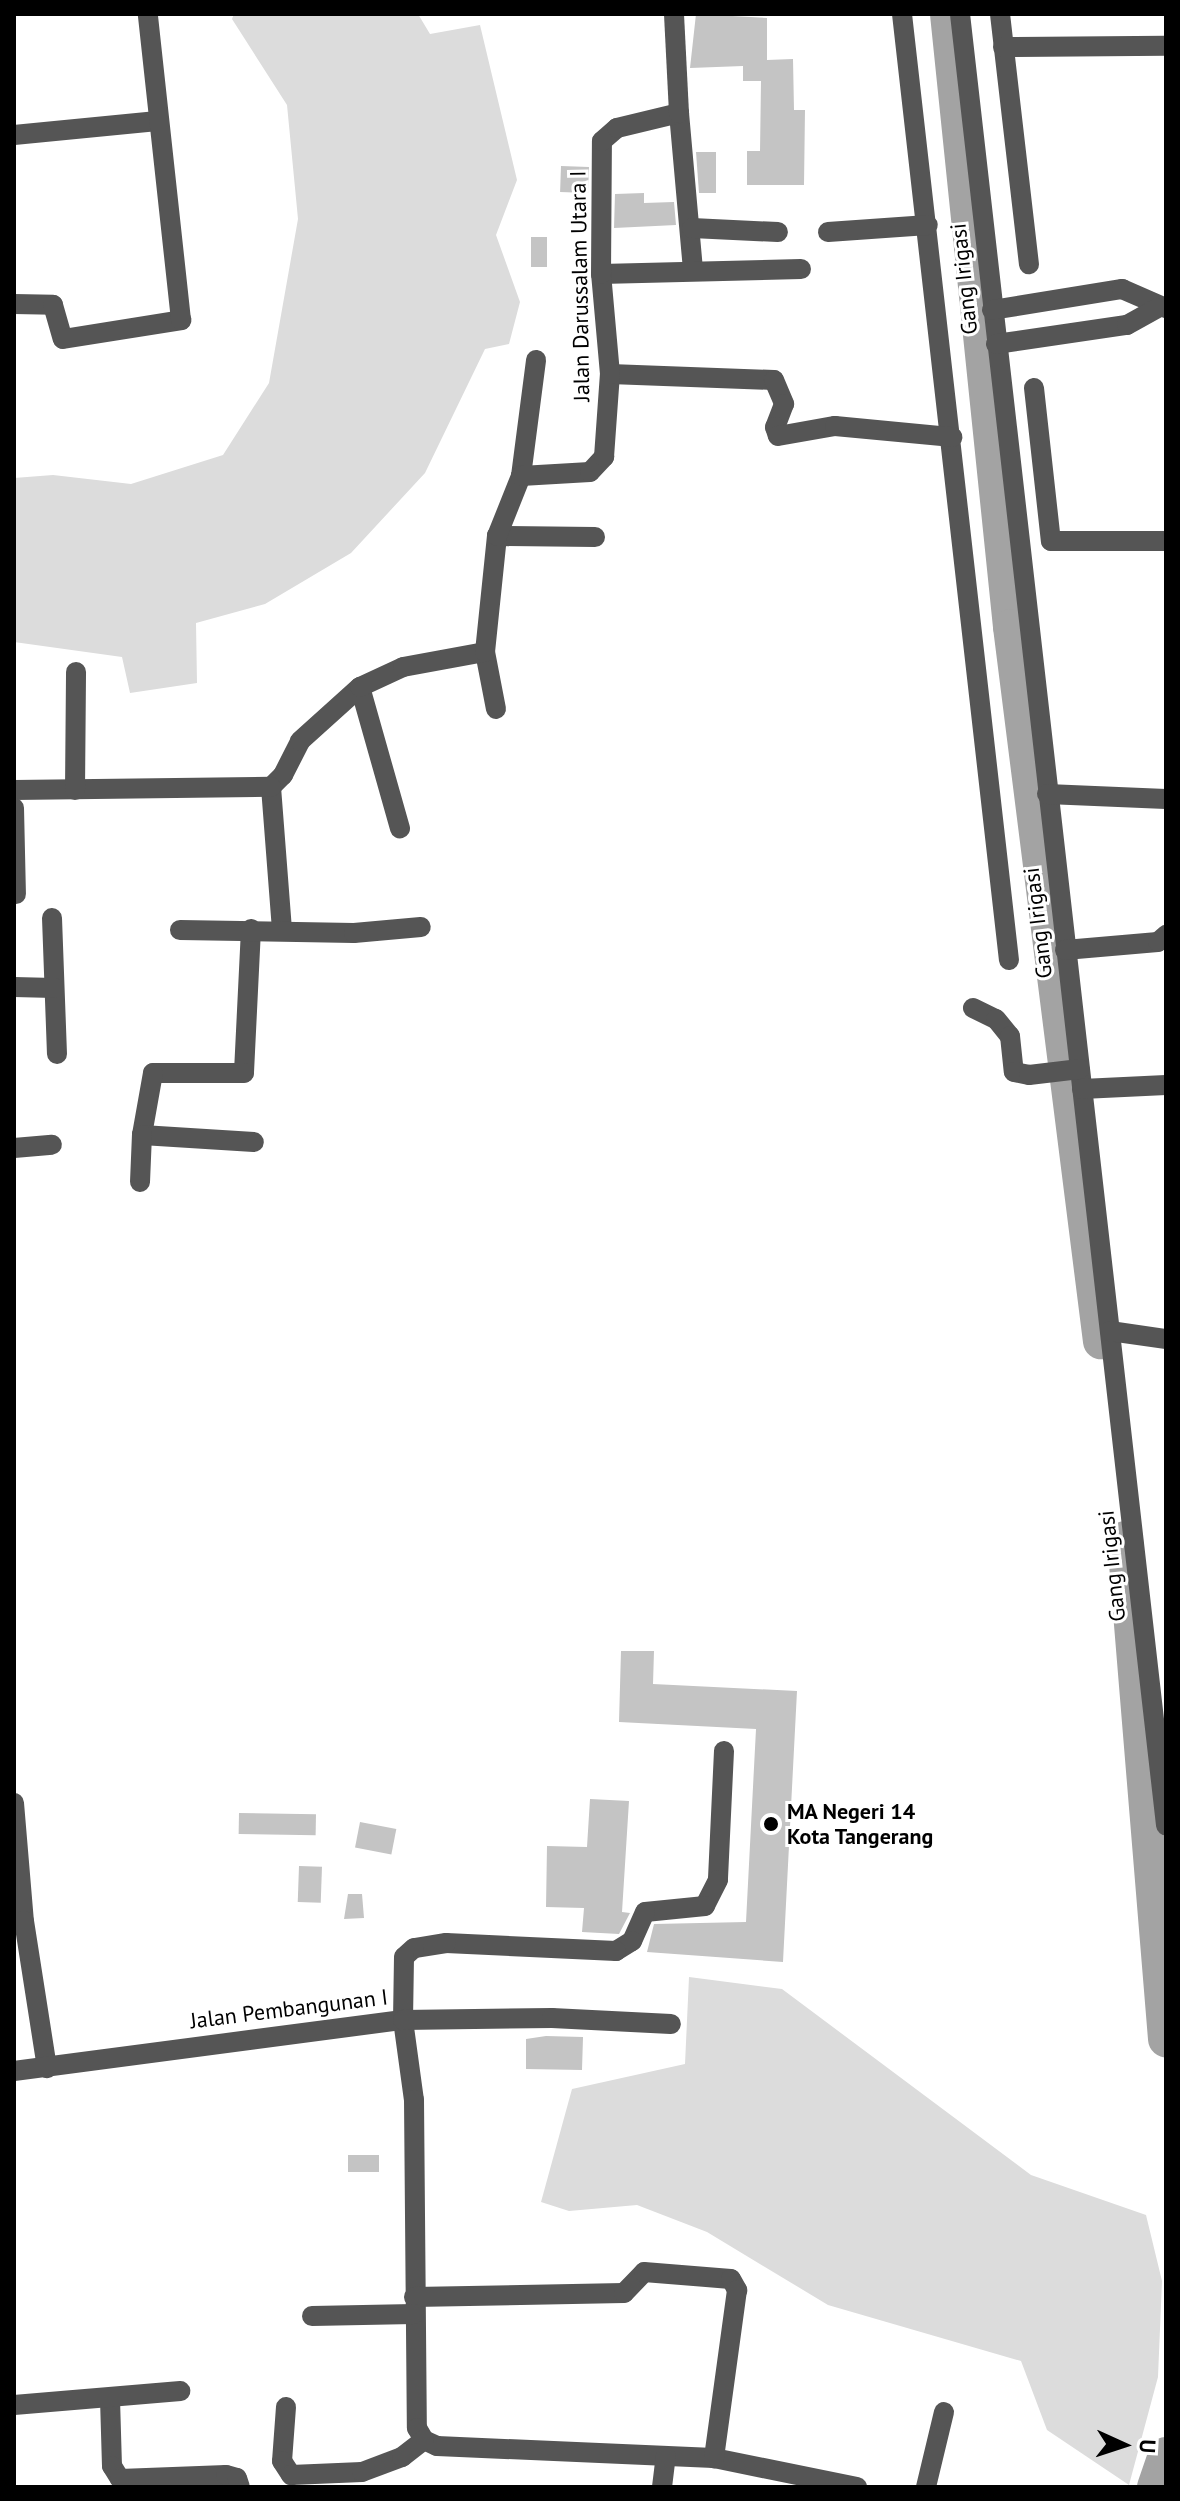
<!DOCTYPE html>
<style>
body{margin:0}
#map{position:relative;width:1180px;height:2501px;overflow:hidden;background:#fff;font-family:"PT Sans",sans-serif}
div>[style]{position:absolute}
.green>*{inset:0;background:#dcdcdc}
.river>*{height:36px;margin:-18px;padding:0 18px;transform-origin:18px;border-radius:18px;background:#a3a3a3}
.building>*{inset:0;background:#c4c4c4;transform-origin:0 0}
.minor>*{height:20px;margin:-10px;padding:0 10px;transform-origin:10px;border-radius:10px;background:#555}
.dots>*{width:22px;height:22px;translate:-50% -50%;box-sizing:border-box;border:4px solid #fff;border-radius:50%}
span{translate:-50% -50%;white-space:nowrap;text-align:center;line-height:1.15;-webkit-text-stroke:6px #fff;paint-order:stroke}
.street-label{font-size:22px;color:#000}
.poi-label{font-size:22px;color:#000;font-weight:700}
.left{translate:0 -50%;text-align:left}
.frame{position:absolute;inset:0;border:16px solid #000;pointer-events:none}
.north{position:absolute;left:1084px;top:2405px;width:80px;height:80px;-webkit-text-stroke:6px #fff;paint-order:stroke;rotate:93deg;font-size:22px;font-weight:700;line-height:32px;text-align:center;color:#000}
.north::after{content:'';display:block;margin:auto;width:28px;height:36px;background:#000;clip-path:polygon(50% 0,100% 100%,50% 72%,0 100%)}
</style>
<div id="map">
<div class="green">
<i style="clip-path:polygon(234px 14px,418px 14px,430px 34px,480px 25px,517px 180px,496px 235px,520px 302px,509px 344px,485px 349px,425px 473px,351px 553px,265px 604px,196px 623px,197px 683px,130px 693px,122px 657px,14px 642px,14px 478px,53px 475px,131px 484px,223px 455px,269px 383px,298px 219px,287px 105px,232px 19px)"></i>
<i style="clip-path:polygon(689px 1977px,782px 1989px,1031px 2175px,1146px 2215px,1162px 2281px,1158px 2377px,1129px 2485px,1047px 2430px,1021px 2361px,828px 2305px,707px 2232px,637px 2205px,569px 2211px,541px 2202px,572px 2089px,685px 2064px)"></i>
</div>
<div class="river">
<i style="left:948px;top:14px;width:616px;rotate:84.13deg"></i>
<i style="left:1011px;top:627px;width:720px;rotate:82.82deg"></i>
<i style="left:1125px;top:1539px;width:502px;rotate:85.31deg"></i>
<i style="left:1155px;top:2487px;width:34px;rotate:-71deg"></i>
</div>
<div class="building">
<i style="clip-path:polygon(696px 14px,767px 18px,767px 60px,793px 59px,794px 110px,805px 110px,804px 185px,747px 185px,747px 151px,760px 151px,761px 81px,743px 81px,743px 66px,690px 68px)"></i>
<i style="clip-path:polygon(696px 152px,716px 152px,716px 193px,699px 193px)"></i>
<i style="left:561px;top:166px;width:28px;height:26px;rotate:2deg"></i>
<i style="clip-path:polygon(644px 193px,644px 203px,674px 202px,676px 225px,614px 228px,615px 194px)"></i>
<i style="left:531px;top:237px;width:16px;height:30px"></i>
<i style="clip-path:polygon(621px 1651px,654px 1651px,653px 1684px,797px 1691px,783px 1962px,647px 1952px,654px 1924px,746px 1922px,756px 1729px,619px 1722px)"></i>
<i style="clip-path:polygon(590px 1799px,629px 1801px,622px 1912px,630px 1913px,619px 1934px,582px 1932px,584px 1908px,546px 1907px,547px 1846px,587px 1847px)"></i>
<i style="left:239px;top:1813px;width:77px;height:21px;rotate:1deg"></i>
<i style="left:360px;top:1822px;width:37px;height:26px;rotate:11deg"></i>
<i style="left:299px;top:1866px;width:23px;height:36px;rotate:2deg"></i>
<i style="clip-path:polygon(348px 1894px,362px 1894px,364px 1918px,344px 1919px)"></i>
<i style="clip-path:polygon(546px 2036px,583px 2037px,582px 2070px,526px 2069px,526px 2039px)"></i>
<i style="left:348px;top:2155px;width:31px;height:17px"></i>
</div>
<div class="minor">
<i style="left:902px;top:14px;width:952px;rotate:83.55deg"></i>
<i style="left:960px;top:14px;width:1823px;rotate:83.51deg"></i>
<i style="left:1000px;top:14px;width:252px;rotate:83.4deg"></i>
<i style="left:1003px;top:47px;width:163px;rotate:-0.4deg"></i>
<i style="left:679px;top:113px;width:158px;rotate:84.9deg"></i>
<i style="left:14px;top:135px;width:144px;rotate:-5.6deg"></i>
<i style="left:692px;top:228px;width:86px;rotate:2.7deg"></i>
<i style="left:828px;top:232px;width:100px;rotate:-4deg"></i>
<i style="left:601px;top:274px;width:200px;rotate:-1.4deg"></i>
<i style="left:14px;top:304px;width:39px;rotate:1deg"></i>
<i style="left:53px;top:305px;width:35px;rotate:74deg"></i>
<i style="left:63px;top:339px;width:120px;rotate:-9.1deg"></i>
<i style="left:181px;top:320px;width:308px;rotate:-96.2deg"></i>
<i style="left:992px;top:310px;width:132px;rotate:-9.2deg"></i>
<i style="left:1122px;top:289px;width:48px;rotate:23.4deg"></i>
<i style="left:996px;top:344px;width:132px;rotate:-8.3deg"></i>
<i style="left:1127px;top:325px;width:35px;rotate:-29deg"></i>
<i style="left:610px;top:374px;width:164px;rotate:2.1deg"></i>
<i style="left:774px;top:380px;width:26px;rotate:67deg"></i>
<i style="left:784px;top:404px;width:25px;rotate:111deg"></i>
<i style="left:775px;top:427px;width:9px;rotate:72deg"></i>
<i style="left:778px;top:436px;width:58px;rotate:-10deg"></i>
<i style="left:835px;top:426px;width:118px;rotate:5.4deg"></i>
<i style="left:1034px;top:388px;width:154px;rotate:83.7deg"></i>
<i style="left:1051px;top:541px;width:115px"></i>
<i style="left:521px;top:476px;width:117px;rotate:-82.6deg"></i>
<i style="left:497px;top:536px;width:98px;rotate:0.6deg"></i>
<i style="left:485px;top:652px;width:58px;rotate:79.1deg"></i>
<i style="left:360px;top:687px;width:147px;rotate:74.2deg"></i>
<i style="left:271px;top:787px;width:17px;rotate:-45deg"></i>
<i style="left:283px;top:775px;width:38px;rotate:-63deg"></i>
<i style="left:300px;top:741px;width:81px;rotate:-42deg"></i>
<i style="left:360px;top:687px;width:47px;rotate:-24.9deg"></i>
<i style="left:403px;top:667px;width:83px;rotate:-10.4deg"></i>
<i style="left:485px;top:652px;width:117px;rotate:-84.1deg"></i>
<i style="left:497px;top:536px;width:65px;rotate:-68.2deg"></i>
<i style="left:521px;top:476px;width:69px;rotate:-3.3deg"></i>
<i style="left:590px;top:472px;width:21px;rotate:-47deg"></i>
<i style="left:604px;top:457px;width:83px;rotate:-85.9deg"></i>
<i style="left:610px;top:374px;width:100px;rotate:-95.1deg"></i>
<i style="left:601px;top:274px;width:133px;rotate:-89.6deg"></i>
<i style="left:602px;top:141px;width:20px;rotate:-41deg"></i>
<i style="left:617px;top:128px;width:64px;rotate:-13.6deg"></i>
<i style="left:679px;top:113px;width:99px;rotate:-92.9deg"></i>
<i style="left:271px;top:787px;width:142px;rotate:85.6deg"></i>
<i style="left:14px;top:790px;width:257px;rotate:-0.7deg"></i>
<i style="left:75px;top:790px;width:118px;rotate:-89.5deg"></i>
<i style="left:1047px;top:794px;width:119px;rotate:2.4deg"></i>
<i style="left:14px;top:808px;width:86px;rotate:88.7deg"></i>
<i style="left:52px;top:918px;width:136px;rotate:87.9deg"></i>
<i style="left:251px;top:929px;width:144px;rotate:92.8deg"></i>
<i style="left:244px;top:1073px;width:91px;rotate:180deg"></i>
<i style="left:153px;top:1073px;width:63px;rotate:100.1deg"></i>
<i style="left:142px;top:1135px;width:112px;rotate:3.6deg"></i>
<i style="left:180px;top:930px;width:174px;rotate:1deg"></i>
<i style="left:354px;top:933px;width:67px;rotate:-5.1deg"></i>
<i style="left:1065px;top:950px;width:93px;rotate:-4.9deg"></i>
<i style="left:1158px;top:942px;width:11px;rotate:-41deg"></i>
<i style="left:14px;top:987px;width:40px;rotate:1.4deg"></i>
<i style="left:973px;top:1008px;width:25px;rotate:26deg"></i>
<i style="left:996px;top:1019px;width:22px;rotate:51deg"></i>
<i style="left:1010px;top:1036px;width:36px;rotate:84deg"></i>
<i style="left:1014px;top:1072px;width:15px;rotate:11deg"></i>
<i style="left:1029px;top:1075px;width:51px;rotate:-6.7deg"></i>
<i style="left:1082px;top:1089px;width:84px;rotate:-2.7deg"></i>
<i style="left:14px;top:1148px;width:38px;rotate:-5deg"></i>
<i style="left:140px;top:1182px;width:47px;rotate:-87.6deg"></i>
<i style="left:1110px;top:1331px;width:57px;rotate:8.1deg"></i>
<i style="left:724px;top:1751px;width:129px;rotate:92.7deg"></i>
<i style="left:718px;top:1880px;width:29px;rotate:117deg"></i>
<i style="left:705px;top:1906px;width:60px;rotate:174.3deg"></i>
<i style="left:645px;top:1912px;width:32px;rotate:114deg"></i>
<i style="left:632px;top:1941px;width:19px;rotate:148deg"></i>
<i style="left:616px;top:1951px;width:170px;rotate:-177.3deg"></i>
<i style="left:446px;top:1943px;width:32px;rotate:171deg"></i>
<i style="left:414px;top:1948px;width:13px;rotate:138deg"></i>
<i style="left:404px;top:1957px;width:63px;rotate:90.9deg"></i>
<i style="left:403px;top:2020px;width:81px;rotate:82.2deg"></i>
<i style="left:414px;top:2100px;width:328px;rotate:89.5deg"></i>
<i style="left:417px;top:2428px;width:14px;rotate:60deg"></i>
<i style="left:424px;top:2440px;width:14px;rotate:25deg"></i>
<i style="left:437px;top:2446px;width:277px;rotate:2.5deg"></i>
<i style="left:714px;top:2458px;width:146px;rotate:11.5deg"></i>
<i style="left:14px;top:1803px;width:118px;rotate:85.2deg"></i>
<i style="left:24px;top:1921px;width:149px;rotate:81.1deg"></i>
<i style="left:14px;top:2071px;width:392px;rotate:-7.5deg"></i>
<i style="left:403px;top:2020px;width:149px;rotate:-0.8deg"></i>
<i style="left:552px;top:2018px;width:119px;rotate:2.9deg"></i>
<i style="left:414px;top:2297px;width:210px;rotate:-1.1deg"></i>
<i style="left:624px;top:2293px;width:29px;rotate:-46deg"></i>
<i style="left:644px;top:2272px;width:87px;rotate:4.6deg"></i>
<i style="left:731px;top:2279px;width:13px;rotate:61deg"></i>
<i style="left:737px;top:2290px;width:170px;rotate:97.8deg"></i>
<i style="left:312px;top:2316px;width:102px;rotate:-1.1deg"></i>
<i style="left:110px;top:2399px;width:67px;rotate:88.3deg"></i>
<i style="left:112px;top:2466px;width:15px;rotate:58deg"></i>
<i style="left:120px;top:2479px;width:106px;rotate:-2.2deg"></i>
<i style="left:226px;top:2475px;width:11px;rotate:15deg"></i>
<i style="left:237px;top:2478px;width:9px;rotate:72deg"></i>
<i style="left:14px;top:2405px;width:167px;rotate:-4.8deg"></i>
<i style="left:286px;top:2407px;width:54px;rotate:94.2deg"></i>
<i style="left:282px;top:2461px;width:17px;rotate:57deg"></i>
<i style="left:291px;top:2475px;width:71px;rotate:-2.4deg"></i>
<i style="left:362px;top:2472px;width:43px;rotate:-20.6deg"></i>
<i style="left:402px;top:2457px;width:28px;rotate:-38deg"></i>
<i style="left:662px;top:2487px;width:31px;rotate:-83deg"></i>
<i style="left:926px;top:2487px;width:77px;rotate:-76.5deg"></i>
</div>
<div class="dots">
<i style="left:771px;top:1824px;background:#000"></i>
</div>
<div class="street-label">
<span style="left:964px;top:279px;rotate:-96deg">Gang Irigasi</span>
<span style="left:580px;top:286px;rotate:-91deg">Jalan Darussalam Utara I</span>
<span style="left:1038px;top:923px;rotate:-97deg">Gang Irigasi</span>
<span style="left:1112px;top:1566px;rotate:-96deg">Gang Irigasi</span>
<span style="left:289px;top:2009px;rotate:-7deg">Jalan Pembangunan I</span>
</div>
<div class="poi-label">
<span class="left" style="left:787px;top:1824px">MA Negeri 14<br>Kota Tangerang</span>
</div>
<div class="frame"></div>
<div class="north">U</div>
</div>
